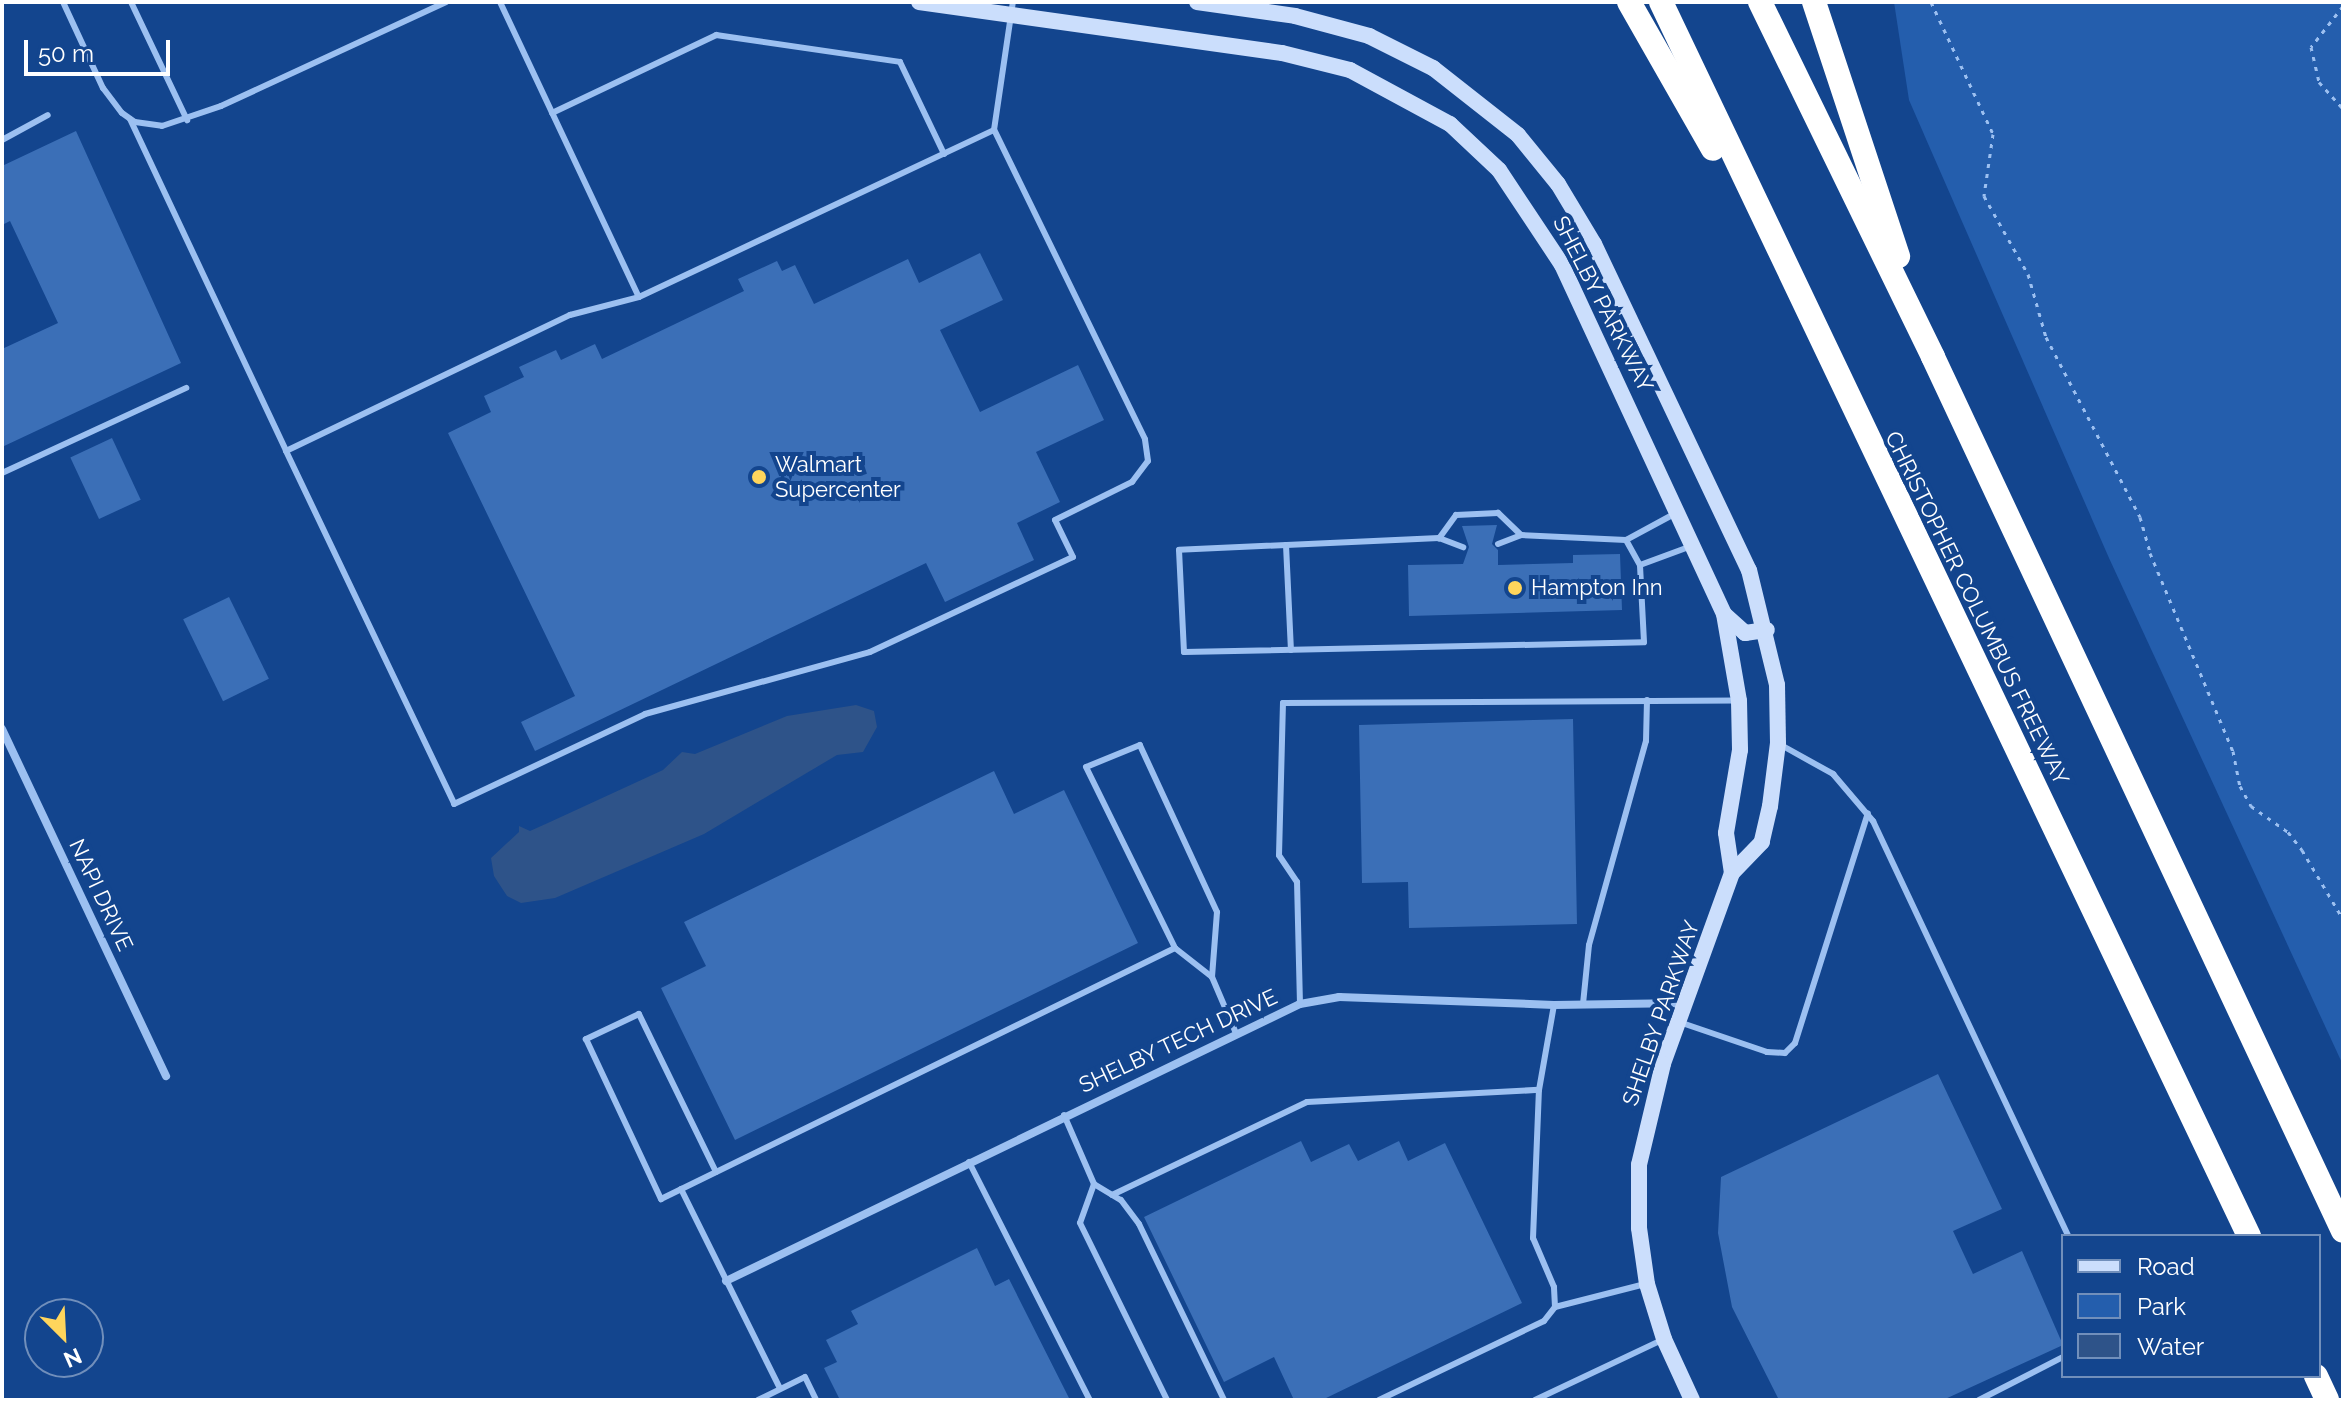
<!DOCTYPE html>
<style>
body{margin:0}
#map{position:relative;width:2345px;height:1402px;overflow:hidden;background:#13458e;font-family:Raleway,sans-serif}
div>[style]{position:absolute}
.green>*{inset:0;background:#245ead}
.water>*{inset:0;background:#2e5389}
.building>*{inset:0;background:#3b6fb7;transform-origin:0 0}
.path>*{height:3px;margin-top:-1.5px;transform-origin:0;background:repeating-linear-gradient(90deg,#9cc0f1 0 4px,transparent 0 10px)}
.lane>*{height:6px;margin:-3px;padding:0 3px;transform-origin:3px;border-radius:3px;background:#9cc0f1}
.street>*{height:8px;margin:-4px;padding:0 4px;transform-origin:4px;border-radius:4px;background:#9cc0f1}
.secondary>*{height:16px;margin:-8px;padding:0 8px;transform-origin:8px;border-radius:8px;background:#cbdefc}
.highway>*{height:24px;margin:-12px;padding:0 12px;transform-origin:12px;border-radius:12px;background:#fff}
.dots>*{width:22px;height:22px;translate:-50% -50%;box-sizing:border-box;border:4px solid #13458e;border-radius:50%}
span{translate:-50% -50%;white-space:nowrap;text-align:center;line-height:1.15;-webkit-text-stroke:8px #13458e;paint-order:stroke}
.street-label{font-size:22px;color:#fff}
.poi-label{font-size:22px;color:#fff}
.left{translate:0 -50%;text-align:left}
.frame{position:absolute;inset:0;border:4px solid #fff;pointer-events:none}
.legend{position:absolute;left:2061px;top:1234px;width:260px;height:144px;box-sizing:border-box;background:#13458e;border:2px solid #718fbb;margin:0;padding:10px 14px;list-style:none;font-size:24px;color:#fff}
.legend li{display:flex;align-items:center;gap:16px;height:40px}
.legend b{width:40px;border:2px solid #718fbb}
.north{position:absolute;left:24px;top:1298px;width:80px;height:80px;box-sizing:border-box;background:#13458e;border:2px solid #718fbb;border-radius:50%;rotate:156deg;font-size:22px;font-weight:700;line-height:32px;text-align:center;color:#fff}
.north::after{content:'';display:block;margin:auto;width:28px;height:36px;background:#ffd55c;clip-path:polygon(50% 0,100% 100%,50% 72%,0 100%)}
.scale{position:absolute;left:24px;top:40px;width:146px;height:36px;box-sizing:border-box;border:4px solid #fff;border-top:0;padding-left:10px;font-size:24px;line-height:28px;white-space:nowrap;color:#fff;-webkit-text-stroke:6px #13458e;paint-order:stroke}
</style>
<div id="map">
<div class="green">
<i style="clip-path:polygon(1894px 2px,2343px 2px,2343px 1065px,2109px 558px,1909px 100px)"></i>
</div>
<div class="water">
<i style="clip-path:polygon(856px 705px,874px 711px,877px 727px,863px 752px,837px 755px,704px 834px,555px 898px,521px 903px,507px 896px,494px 876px,491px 858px,519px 832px,519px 826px,530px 831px,550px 822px,663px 770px,682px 752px,695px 754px,787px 716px)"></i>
</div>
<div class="building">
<i style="clip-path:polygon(76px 131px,181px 363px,2px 447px,2px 349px,58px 323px,10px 221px,2px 225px,2px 166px)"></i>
<i style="clip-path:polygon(980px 253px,1003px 300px,940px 330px,980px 412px,1078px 365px,1104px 420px,1036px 452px,1060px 502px,1017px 523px,1034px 560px,945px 602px,926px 563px,535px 751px,521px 722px,575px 696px,448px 433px,491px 412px,484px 396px,524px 377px,519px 367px,556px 350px,561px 360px,595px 344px,602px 359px,744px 291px,738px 279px,777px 261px,782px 271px,795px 265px,814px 304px,908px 259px,919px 283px)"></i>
<i style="left:112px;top:438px;width:68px;height:46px;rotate:65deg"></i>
<i style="clip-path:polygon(1497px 525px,1492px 544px,1498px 550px,1498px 565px,1573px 563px,1573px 555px,1620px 554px,1622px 610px,1409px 616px,1408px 565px,1463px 564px,1469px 547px,1462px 526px)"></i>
<i style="left:229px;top:597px;width:91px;height:51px;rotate:64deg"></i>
<i style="clip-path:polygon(1573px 719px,1577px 924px,1409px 928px,1408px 882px,1362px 883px,1359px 725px)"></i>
<i style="clip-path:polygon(994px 771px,1014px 814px,1064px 790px,1138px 943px,735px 1140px,661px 988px,706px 966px,684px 922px)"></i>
<i style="clip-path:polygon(1938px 1074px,2002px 1209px,1953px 1231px,1973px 1274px,2022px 1251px,2063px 1345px,1943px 1400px,1779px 1400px,1732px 1307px,1718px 1233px,1721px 1177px)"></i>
<i style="clip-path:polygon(1301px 1141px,1311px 1162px,1349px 1144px,1358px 1161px,1399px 1141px,1408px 1161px,1445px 1143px,1522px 1303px,1322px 1400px,1294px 1400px,1274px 1357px,1224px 1382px,1144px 1217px)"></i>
<i style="clip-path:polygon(977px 1248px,995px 1286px,1009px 1279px,1070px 1400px,840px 1400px,824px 1368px,837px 1362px,826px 1340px,858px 1324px,851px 1311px)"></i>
</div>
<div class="path">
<i style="left:1931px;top:2px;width:146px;rotate:64.8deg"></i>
<i style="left:1993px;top:134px;width:63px;rotate:98.3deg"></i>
<i style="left:1984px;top:196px;width:90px;rotate:60.6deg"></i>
<i style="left:2028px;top:274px;width:66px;rotate:74.1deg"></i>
<i style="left:2046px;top:337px;width:203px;rotate:62.4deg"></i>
<i style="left:2140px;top:517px;width:37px;rotate:74deg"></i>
<i style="left:2150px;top:553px;width:215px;rotate:67.3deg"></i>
<i style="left:2233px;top:751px;width:36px;rotate:79deg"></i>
<i style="left:2240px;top:786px;width:23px;rotate:61deg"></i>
<i style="left:2251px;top:806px;width:45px;rotate:35.1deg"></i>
<i style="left:2288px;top:832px;width:23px;rotate:52deg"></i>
<i style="left:2302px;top:850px;width:80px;rotate:59.3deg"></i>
<i style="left:2343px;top:6px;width:52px;rotate:128deg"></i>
<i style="left:2311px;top:47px;width:36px;rotate:77deg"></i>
<i style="left:2319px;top:82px;width:36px;rotate:48deg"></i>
</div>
<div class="lane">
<i style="left:63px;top:2px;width:95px;rotate:65.1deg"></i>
<i style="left:103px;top:88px;width:31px;rotate:53deg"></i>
<i style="left:122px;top:113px;width:16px;rotate:35deg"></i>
<i style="left:135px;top:122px;width:27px;rotate:8deg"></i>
<i style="left:162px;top:126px;width:62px;rotate:-18.7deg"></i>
<i style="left:221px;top:106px;width:248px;rotate:-24.8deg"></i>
<i style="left:131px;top:2px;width:131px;rotate:64.6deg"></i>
<i style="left:500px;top:2px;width:326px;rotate:64.8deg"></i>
<i style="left:552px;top:113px;width:182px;rotate:-25.4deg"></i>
<i style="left:716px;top:35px;width:186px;rotate:8.3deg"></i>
<i style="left:900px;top:62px;width:102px;rotate:64.4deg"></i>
<i style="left:130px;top:119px;width:367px;rotate:64.8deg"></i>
<i style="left:286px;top:451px;width:315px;rotate:-25.6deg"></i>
<i style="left:570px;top:315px;width:71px;rotate:-14.6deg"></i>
<i style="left:639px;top:297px;width:392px;rotate:-25.2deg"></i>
<i style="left:994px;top:130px;width:129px;rotate:-81.6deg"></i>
<i style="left:2px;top:140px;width:52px;rotate:-28.5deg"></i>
<i style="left:286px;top:451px;width:391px;rotate:64.5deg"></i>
<i style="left:454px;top:804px;width:211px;rotate:-25.2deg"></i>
<i style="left:645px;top:714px;width:233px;rotate:-15.4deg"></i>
<i style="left:870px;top:652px;width:224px;rotate:-25.1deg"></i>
<i style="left:1073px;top:557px;width:41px;rotate:-115.9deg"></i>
<i style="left:1055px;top:520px;width:86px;rotate:-26.3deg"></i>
<i style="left:1132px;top:482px;width:26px;rotate:-53deg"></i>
<i style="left:1148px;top:461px;width:22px;rotate:-98deg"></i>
<i style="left:1145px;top:439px;width:344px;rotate:-116deg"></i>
<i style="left:2px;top:473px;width:203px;rotate:-24.8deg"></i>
<i style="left:1676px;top:513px;width:57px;rotate:151.6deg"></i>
<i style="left:1626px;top:540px;width:105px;rotate:-177.3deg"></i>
<i style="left:1521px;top:535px;width:32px;rotate:-136deg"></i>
<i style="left:1498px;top:513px;width:42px;rotate:177.3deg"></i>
<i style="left:1456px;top:515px;width:29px;rotate:126deg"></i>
<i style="left:1439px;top:538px;width:260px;rotate:177.4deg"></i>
<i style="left:1179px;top:550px;width:102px;rotate:87.2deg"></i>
<i style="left:1184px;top:652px;width:460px;rotate:-1.2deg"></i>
<i style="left:1644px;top:642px;width:77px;rotate:-93deg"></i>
<i style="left:1640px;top:565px;width:52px;rotate:-20.2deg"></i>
<i style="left:1439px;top:538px;width:26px;rotate:21deg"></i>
<i style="left:1626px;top:540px;width:29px;rotate:61deg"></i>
<i style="left:1498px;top:544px;width:25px;rotate:-21deg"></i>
<i style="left:1286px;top:545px;width:105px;rotate:87.3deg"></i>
<i style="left:1781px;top:745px;width:60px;rotate:29.1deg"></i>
<i style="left:1833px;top:774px;width:62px;rotate:49.6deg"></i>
<i style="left:1873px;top:821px;width:459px;rotate:64.8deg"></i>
<i style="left:1212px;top:977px;width:65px;rotate:-85.6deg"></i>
<i style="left:1217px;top:912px;width:184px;rotate:-114.8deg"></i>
<i style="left:1140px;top:745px;width:58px;rotate:157.8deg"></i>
<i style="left:1086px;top:767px;width:202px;rotate:63.8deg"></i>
<i style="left:1175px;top:948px;width:47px;rotate:38.1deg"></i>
<i style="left:1212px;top:977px;width:59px;rotate:66.9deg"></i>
<i style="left:1300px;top:1004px;width:122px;rotate:-91.4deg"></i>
<i style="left:1297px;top:882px;width:32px;rotate:-124deg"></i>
<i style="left:1279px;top:855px;width:152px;rotate:-88.5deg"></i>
<i style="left:1283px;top:703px;width:454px;rotate:-0.3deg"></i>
<i style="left:1583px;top:1004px;width:59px;rotate:-84.2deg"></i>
<i style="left:1589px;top:945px;width:212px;rotate:-74.4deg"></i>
<i style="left:1646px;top:741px;width:41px;rotate:-88.6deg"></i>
<i style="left:1682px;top:1023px;width:90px;rotate:18.8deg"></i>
<i style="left:1767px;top:1052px;width:18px;rotate:3deg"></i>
<i style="left:1785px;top:1053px;width:14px;rotate:-45deg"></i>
<i style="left:1795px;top:1043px;width:241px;rotate:-72.4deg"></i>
<i style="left:1064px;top:1115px;width:75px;rotate:66.5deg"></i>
<i style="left:1094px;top:1184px;width:31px;rotate:31deg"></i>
<i style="left:1121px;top:1200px;width:30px;rotate:53deg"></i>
<i style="left:1139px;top:1224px;width:195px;rotate:64.2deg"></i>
<i style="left:969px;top:1162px;width:267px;rotate:63.1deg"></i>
<i style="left:716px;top:1172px;width:176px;rotate:-116deg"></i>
<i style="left:639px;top:1014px;width:59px;rotate:154.7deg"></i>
<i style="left:586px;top:1039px;width:177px;rotate:64.9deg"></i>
<i style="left:661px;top:1199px;width:572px;rotate:-26.03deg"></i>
<i style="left:1094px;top:1184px;width:41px;rotate:109.7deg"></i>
<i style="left:1080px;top:1223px;width:197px;rotate:63.8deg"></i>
<i style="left:681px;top:1189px;width:222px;rotate:63.6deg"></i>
<i style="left:1112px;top:1195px;width:216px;rotate:-25.5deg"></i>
<i style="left:1307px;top:1102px;width:232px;rotate:-3deg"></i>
<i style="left:1555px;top:1307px;width:93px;rotate:-14.3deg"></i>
<i style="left:758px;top:1400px;width:52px;rotate:-26.1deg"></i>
<i style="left:805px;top:1377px;width:25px;rotate:64deg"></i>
<i style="left:1379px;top:1400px;width:183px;rotate:-25.6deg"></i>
<i style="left:1544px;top:1321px;width:18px;rotate:-52deg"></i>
<i style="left:1555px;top:1307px;width:20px;rotate:-93deg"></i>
<i style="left:1554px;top:1287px;width:53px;rotate:-113.2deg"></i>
<i style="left:1533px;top:1238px;width:148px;rotate:-87.7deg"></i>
<i style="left:1539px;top:1090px;width:86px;rotate:-80deg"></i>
<i style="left:1535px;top:1400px;width:143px;rotate:-25.3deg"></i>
<i style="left:1979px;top:1400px;width:94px;rotate:-27.1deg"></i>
</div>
<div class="street">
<i style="left:2px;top:729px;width:384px;rotate:64.7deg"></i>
<i style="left:726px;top:1281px;width:637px;rotate:-25.76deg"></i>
<i style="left:1300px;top:1004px;width:40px;rotate:-10deg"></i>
<i style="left:1339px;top:997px;width:215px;rotate:2.1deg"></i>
<i style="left:1554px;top:1005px;width:131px;rotate:-0.9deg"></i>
</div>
<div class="secondary">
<i style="left:919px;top:2px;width:367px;rotate:8deg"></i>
<i style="left:1282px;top:53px;width:70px;rotate:14deg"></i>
<i style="left:1350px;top:70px;width:114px;rotate:28.4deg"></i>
<i style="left:1450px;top:124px;width:67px;rotate:43.2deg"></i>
<i style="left:1499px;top:170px;width:114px;rotate:56.4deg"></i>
<i style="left:1562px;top:265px;width:385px;rotate:65.1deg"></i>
<i style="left:1724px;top:614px;width:88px;rotate:80.2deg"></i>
<i style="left:1739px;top:701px;width:49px;rotate:88.8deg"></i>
<i style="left:1740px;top:750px;width:84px;rotate:99.6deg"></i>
<i style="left:1726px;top:833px;width:40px;rotate:81.5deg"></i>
<i style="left:1197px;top:2px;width:99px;rotate:8.1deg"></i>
<i style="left:1295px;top:16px;width:77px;rotate:15.1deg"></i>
<i style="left:1369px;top:36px;width:72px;rotate:26.6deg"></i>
<i style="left:1433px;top:68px;width:108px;rotate:38.2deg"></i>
<i style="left:1518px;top:135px;width:63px;rotate:50.8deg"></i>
<i style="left:1558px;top:184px;width:70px;rotate:59deg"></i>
<i style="left:1594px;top:244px;width:361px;rotate:64.6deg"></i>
<i style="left:1749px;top:570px;width:118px;rotate:76.3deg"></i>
<i style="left:1777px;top:685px;width:58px;rotate:89deg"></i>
<i style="left:1778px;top:743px;width:64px;rotate:97.2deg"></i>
<i style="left:1770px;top:806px;width:37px;rotate:103deg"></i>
<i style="left:1762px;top:842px;width:43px;rotate:134.1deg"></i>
<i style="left:1732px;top:873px;width:203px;rotate:109.9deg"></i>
<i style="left:1663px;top:1064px;width:104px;rotate:103.4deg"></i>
<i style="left:1639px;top:1165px;width:63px;rotate:90deg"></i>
<i style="left:1639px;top:1228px;width:57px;rotate:81.9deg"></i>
<i style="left:1647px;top:1284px;width:58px;rotate:72.8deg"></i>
<i style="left:1664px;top:1339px;width:67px;rotate:65.3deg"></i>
<i style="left:1725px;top:615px;width:27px;rotate:42deg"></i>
<i style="left:1745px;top:633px;width:22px;rotate:-8deg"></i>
</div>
<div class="highway">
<i style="left:1629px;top:2px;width:169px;rotate:60.3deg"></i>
<i style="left:1661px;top:2px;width:1367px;rotate:64.52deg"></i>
<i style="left:1760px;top:2px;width:395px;rotate:64deg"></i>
<i style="left:1933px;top:357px;width:965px;rotate:64.87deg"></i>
<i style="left:1814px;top:2px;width:268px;rotate:71.7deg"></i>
<i style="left:2316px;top:1376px;width:26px;rotate:65deg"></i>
</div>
<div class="dots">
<i style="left:759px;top:477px;background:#ffd55c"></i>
<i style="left:1515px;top:588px;background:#ffd55c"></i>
</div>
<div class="street-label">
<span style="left:1603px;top:304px;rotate:63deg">SHELBY PARKWAY</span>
<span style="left:1977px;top:608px;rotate:64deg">CHRISTOPHER COLUMBUS FREEWAY</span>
<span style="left:101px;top:895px;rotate:65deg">NAPI DRIVE</span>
<span style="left:1661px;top:1013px;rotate:-71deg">SHELBY PARKWAY</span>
<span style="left:1178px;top:1041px;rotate:-25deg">SHELBY TECH DRIVE</span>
</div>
<div class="poi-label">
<span class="left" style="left:775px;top:477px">Walmart<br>Supercenter</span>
<span class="left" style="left:1531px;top:588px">Hampton Inn</span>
</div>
<div class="frame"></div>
<ul class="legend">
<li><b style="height:10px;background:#cbdefc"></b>Road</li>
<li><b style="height:22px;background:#245ead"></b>Park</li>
<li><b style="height:22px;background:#2e5389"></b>Water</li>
</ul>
<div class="north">N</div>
<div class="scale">50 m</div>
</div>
